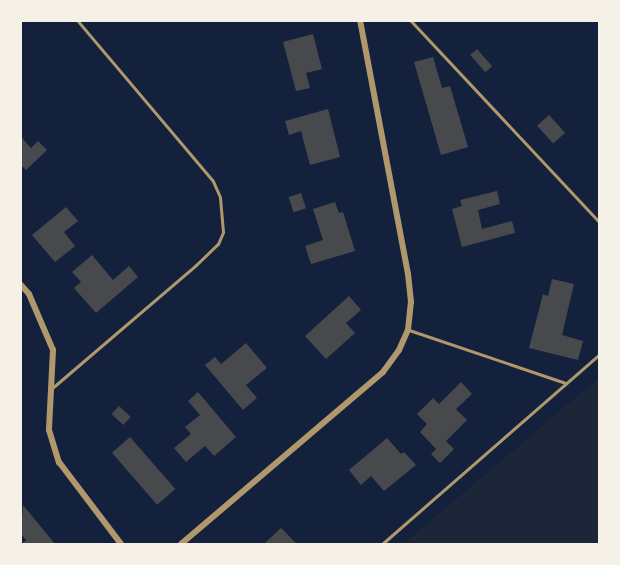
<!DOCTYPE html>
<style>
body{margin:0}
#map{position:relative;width:620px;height:565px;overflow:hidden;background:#14213d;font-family:"IBM Plex Serif",serif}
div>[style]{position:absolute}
.green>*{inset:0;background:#1d2539}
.building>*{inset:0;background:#48494c;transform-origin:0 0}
.service>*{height:3px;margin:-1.5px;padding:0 1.5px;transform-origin:1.5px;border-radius:1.5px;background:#b1986c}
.minor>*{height:6px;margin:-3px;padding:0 3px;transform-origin:3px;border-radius:3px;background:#b1986c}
span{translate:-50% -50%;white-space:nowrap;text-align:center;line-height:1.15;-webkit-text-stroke:6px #f6f1e7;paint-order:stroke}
.frame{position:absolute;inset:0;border:22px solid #f6f1e7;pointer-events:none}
</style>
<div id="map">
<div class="green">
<i style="clip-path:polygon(599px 378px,599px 544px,403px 544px)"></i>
</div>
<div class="building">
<i style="clip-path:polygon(313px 34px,322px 69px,306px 73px,310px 88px,296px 91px,283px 42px)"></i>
<i style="left:477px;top:49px;width:23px;height:9px;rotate:49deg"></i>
<i style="clip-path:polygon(433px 57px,442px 88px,450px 86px,468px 147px,441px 155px,414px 62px)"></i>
<i style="clip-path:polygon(328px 109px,340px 157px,310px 165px,301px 131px,289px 135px,285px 121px)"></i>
<i style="left:549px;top:115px;width:24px;height:16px;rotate:48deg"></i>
<i style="clip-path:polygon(21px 137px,31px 148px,38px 141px,47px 150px,26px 170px,21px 165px)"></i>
<i style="clip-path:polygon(497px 191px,500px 204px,478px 210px,482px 229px,512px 221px,515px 233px,462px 247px,452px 209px,462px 206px,460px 200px)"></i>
<i style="left:301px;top:193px;width:16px;height:13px;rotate:72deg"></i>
<i style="clip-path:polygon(335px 202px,339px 213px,343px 212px,355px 251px,311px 264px,305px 246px,323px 240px,313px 209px)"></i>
<i style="clip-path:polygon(66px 207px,78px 221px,64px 232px,75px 246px,55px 262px,32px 235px)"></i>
<i style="clip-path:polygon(92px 255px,113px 280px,129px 266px,138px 277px,96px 313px,74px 288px,81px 282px,72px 272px)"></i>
<i style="clip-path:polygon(552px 279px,574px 284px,562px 335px,583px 341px,578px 360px,529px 348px,543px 294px,548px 296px)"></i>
<i style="clip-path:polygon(349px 296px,361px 310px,346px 323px,355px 333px,326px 359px,305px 336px)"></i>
<i style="clip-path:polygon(246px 343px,267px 368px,246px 385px,257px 398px,243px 410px,205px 365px,215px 357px,221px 364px)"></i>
<i style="clip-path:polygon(461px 382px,472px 394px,456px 409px,467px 420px,446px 441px,454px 449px,440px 463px,431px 454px,436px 449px,420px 432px,427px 424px,417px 414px,433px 398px,439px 404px)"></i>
<i style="clip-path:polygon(198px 392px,236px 437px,214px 456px,205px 446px,186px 462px,174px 448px,191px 434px,185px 427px,200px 415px,188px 401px)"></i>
<i style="left:119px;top:406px;width:16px;height:11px;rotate:43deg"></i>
<i style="left:130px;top:437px;width:69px;height:24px;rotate:49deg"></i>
<i style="clip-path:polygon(387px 438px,401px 454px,404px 452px,416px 465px,384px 491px,371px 476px,361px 485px,349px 470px)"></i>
<i style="clip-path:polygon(23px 505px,55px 544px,22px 544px,26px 540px,21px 534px)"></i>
<i style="clip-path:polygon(281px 528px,297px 544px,264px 544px)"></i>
</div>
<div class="service">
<i style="left:411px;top:21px;width:275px;rotate:46.9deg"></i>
<i style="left:409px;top:330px;width:166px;rotate:18.7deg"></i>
<i style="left:51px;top:389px;width:191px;rotate:-40.5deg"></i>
<i style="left:196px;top:265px;width:30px;rotate:-44deg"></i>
<i style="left:218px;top:244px;width:13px;rotate:-67deg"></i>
<i style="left:223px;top:232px;width:35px;rotate:-95deg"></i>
<i style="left:220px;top:197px;width:17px;rotate:-114deg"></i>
<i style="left:213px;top:181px;width:209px;rotate:-130.2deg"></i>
<i style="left:382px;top:544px;width:288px;rotate:-41.1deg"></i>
</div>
<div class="minor">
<i style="left:21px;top:285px;width:12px;rotate:48deg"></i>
<i style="left:29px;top:294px;width:61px;rotate:66.8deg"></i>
<i style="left:53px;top:350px;width:80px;rotate:92.9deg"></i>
<i style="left:49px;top:430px;width:34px;rotate:73deg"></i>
<i style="left:59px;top:462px;width:103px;rotate:52.9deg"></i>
<i style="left:181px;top:544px;width:265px;rotate:-40.4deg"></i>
<i style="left:383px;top:372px;width:27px;rotate:-54deg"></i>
<i style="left:399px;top:350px;width:22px;rotate:-66deg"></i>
<i style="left:408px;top:330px;width:28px;rotate:-84deg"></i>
<i style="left:411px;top:302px;width:28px;rotate:-96deg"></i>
<i style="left:408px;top:274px;width:258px;rotate:-100.7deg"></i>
</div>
<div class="frame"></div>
</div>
